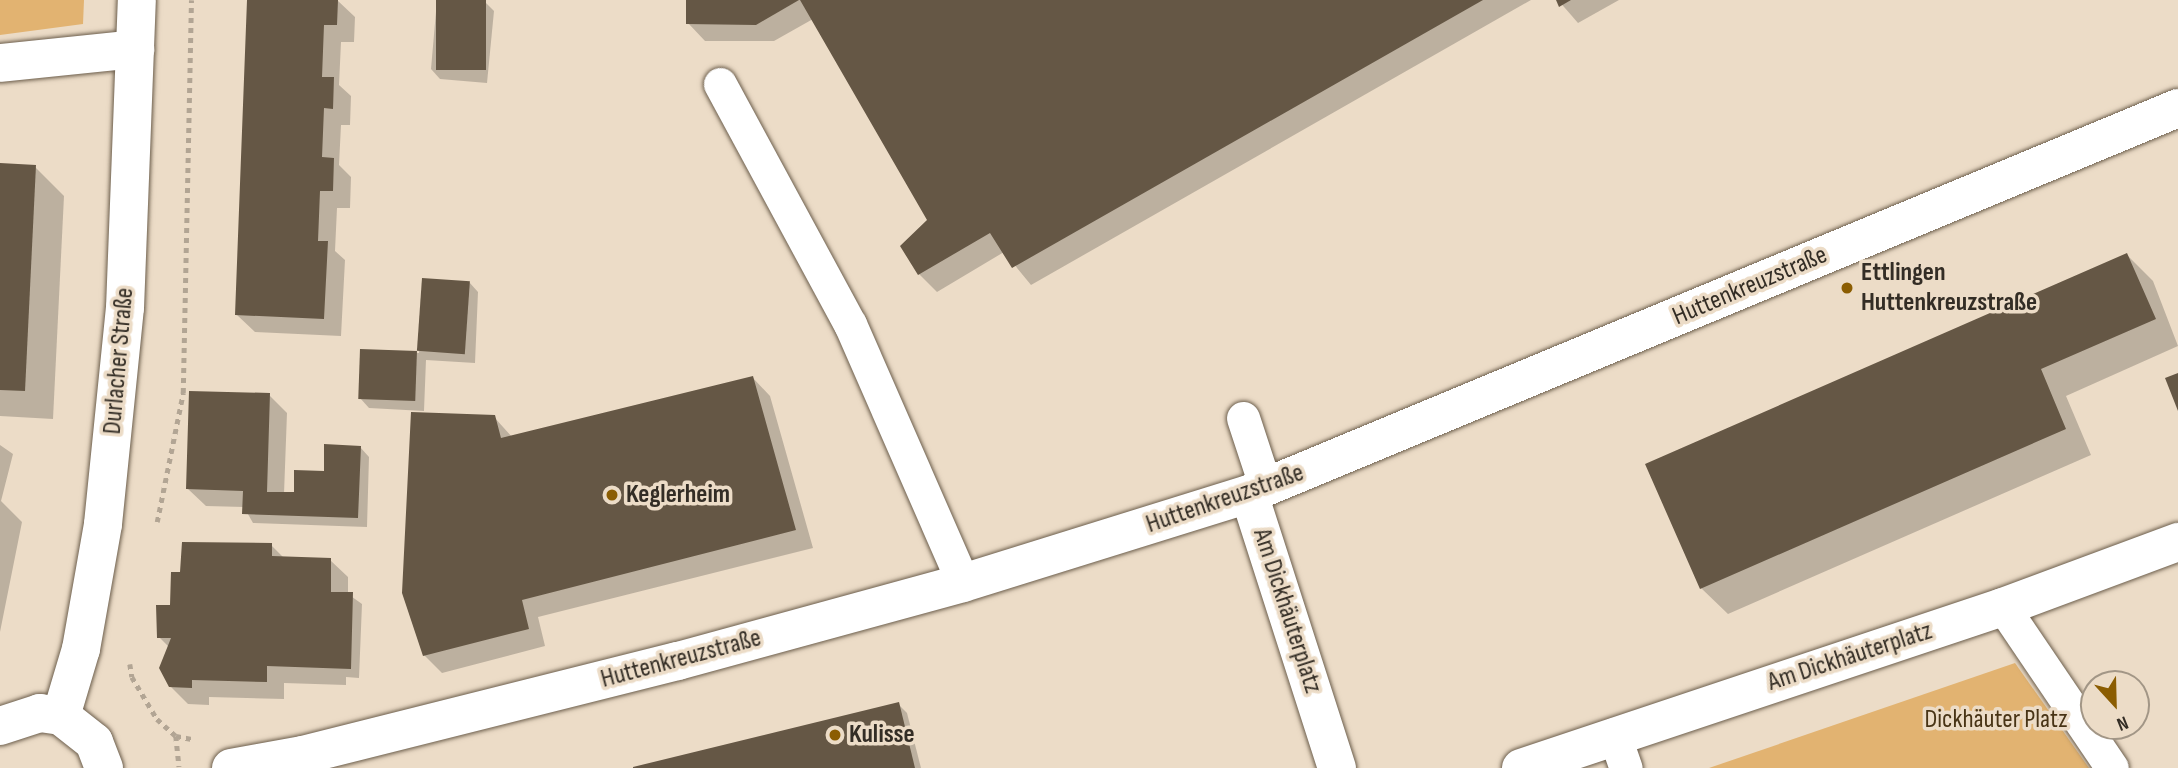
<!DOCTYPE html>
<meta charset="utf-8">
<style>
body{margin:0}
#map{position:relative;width:2178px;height:768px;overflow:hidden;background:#ecdcc7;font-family:"Sofia Sans Condensed",sans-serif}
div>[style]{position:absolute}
.green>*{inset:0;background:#e2b371}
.shadow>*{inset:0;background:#0003}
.building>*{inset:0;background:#655745;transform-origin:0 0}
.path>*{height:4.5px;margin-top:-2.25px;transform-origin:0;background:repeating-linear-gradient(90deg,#b2a594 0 5px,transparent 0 10px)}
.roads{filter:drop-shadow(0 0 2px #6c5e4c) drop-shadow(0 0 2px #6c5e4c)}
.lane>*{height:33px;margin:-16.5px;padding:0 16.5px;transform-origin:16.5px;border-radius:16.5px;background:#fff}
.street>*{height:38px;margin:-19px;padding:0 19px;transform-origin:19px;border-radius:19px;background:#fff}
.secondary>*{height:38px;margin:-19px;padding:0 19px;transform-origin:19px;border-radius:19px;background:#fff}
.dots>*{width:19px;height:19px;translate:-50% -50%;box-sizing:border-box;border:4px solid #ecdcc7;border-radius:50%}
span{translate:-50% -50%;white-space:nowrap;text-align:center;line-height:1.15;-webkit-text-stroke:7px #ecdcc7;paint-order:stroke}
.poi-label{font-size:26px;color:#332d25;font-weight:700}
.left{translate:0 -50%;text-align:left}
.street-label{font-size:26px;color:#332d25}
.park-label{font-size:26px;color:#483416}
.north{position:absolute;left:2080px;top:670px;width:70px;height:70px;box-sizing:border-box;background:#ecdcc7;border:2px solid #a29686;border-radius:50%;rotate:158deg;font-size:19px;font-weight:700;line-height:28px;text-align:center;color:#332d25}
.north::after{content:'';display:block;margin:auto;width:24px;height:32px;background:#8b5d02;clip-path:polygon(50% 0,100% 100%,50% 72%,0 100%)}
</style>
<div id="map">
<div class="green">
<i style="clip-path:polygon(0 0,84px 0,83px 24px,0 35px)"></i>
<i style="clip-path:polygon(2015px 663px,2089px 768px,1709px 768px)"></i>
</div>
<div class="shadow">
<i style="clip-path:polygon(249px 0,337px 0,355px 17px,354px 42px,341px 42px,339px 85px,351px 96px,350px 125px,341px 125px,339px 165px,351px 177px,350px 208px,337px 208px,335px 251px,345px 260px,341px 336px,255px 332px,237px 315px)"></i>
<i style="clip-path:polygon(437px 0,485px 2px,494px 11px,487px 83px,440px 79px,431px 69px)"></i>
<i style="clip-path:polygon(688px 0,1531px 0,1031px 285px,1004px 252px,937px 292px,919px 274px,929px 220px,813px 19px,774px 41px,705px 41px,688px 23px)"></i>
<i style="clip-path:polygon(1558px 0,1619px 0,1578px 23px)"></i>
<i style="clip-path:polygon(0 165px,35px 167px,64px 196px,53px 419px,0 416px)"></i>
<i style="clip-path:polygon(2127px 255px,2153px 281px,2178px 346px,2066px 396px,2091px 455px,1728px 614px,1701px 588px)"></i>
<i style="clip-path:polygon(423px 280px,469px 282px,478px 292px,475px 363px,426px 360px,424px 411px,369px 408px,360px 398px,362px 350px,419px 353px)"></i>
<i style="clip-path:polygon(753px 378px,770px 396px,813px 548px,538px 617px,545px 646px,442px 673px,424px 655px,494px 417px,512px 437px)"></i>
<i style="clip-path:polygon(269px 395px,287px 413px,284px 494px,295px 494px,360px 447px,369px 457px,367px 527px,253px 523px,244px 507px,206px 506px,188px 489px)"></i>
<i style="clip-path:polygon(0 445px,13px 454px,1px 501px,22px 522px,0 632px)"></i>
<i style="clip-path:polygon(271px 545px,284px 558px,330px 560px,348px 577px,348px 594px,362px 604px,359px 678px,346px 677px,346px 685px,284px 683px,284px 699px,209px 697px,209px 705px,188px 704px,170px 686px,169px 647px,159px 637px,182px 574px)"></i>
<i style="clip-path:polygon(898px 704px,907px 713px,921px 768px,636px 768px)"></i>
</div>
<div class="building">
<i style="clip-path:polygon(247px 0,338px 0,337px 25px,324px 25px,322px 77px,334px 77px,333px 109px,324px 108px,322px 157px,334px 158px,333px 191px,320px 191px,318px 241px,328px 241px,324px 319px,235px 315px)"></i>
<i style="left:436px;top:0;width:50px;height:70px"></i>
<i style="clip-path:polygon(686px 0,799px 0,756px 25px,686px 24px)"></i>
<i style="clip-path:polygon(800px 0,1483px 0,1012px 268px,990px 233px,918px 275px,900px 246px,927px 220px)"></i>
<i style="clip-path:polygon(1556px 0,1571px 0,1559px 7px)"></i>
<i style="clip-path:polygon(0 163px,36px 165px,25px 391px,0 390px)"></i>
<i style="clip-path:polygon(2127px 253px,2156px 319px,2041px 369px,2066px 429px,1700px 589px,1645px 464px)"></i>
<i style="left:422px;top:278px;width:48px;height:73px;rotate:4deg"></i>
<i style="left:360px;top:349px;width:57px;height:50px;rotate:2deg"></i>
<i style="clip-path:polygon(2178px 373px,2178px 411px,2165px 378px)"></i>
<i style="clip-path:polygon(753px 376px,796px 530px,522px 600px,529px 629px,423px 656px,402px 593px,411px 412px,495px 415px,501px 438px)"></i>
<i style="clip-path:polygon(189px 391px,270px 393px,267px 492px,294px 492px,294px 470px,324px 471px,324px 444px,361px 446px,358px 518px,242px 514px,243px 491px,186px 489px)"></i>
<i style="clip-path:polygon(182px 542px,272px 543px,272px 556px,331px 558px,331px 592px,353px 592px,351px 669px,267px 666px,267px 682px,192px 680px,192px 688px,169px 687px,159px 668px,171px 638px,157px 638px,156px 605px,170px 605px,171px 572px,180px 572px)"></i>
<i style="clip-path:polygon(899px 702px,915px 768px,633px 768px,633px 767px)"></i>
</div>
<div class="path">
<i style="left:157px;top:522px;width:132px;rotate:-78.6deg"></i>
<i style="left:183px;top:393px;width:393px;rotate:-88.8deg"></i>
<i style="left:130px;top:664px;width:13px;rotate:81deg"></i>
<i style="left:132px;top:677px;width:49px;rotate:59.2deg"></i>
<i style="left:157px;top:719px;width:25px;rotate:42deg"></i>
<i style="left:176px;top:736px;width:16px;rotate:11deg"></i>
<i style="left:176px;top:736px;width:31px;rotate:84deg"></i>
</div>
<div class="roads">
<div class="lane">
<i style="left:720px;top:84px;width:273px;rotate:61.6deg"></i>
<i style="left:850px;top:324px;width:283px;rotate:66.4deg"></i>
<i style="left:1243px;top:418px;width:74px;rotate:71.8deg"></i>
<i style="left:2003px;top:607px;width:194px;rotate:55.9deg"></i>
<i style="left:1614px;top:734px;width:36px;rotate:71deg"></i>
</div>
<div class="street">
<i style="left:0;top:63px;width:136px;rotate:-5.9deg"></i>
<i style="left:1249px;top:494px;width:288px;rotate:72.2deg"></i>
<i style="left:1521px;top:768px;width:508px;rotate:-18.47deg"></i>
<i style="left:2003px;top:607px;width:187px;rotate:-20.4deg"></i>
</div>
<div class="secondary">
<i style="left:61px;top:716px;width:70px;rotate:-73.4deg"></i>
<i style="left:81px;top:649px;width:127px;rotate:-80deg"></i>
<i style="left:103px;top:524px;width:217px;rotate:-84.2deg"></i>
<i style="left:125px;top:308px;width:308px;rotate:-87.8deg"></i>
<i style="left:0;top:726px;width:42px;rotate:-18deg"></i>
<i style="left:40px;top:713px;width:21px;rotate:8deg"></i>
<i style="left:61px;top:716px;width:42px;rotate:38.2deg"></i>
<i style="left:94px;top:742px;width:28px;rotate:69deg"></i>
<i style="left:231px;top:768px;width:73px;rotate:-10.2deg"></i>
<i style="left:303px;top:755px;width:387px;rotate:-14.1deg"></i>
<i style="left:678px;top:661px;width:295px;rotate:-15.3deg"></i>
<i style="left:963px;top:583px;width:300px;rotate:-17.3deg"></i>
<i style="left:1249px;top:494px;width:1006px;rotate:-22.56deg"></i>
</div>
</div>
<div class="dots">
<i style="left:1847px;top:288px;background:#8b5d02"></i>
<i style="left:612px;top:495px;background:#8b5d02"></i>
<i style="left:835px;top:735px;background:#8b5d02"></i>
</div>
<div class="poi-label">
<span class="left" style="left:1861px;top:288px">Ettlingen<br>Huttenkreuzstraße</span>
<span class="left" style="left:626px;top:495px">Keglerheim</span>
<span class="left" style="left:849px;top:735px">Kulisse</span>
</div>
<div class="street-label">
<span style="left:1750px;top:286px;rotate:-23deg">Huttenkreuzstraße</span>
<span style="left:119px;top:361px;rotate:-85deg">Durlacher Straße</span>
<span style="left:1225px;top:499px;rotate:-19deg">Huttenkreuzstraße</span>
<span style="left:1287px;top:611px;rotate:72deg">Am Dickhäuterplatz</span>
<span style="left:1850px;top:657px;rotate:-18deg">Am Dickhäuterplatz</span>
<span style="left:681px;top:659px;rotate:-15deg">Huttenkreuzstraße</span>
</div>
<div class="park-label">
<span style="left:1996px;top:720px">Dickhäuter Platz</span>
</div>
<div class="north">N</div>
</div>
